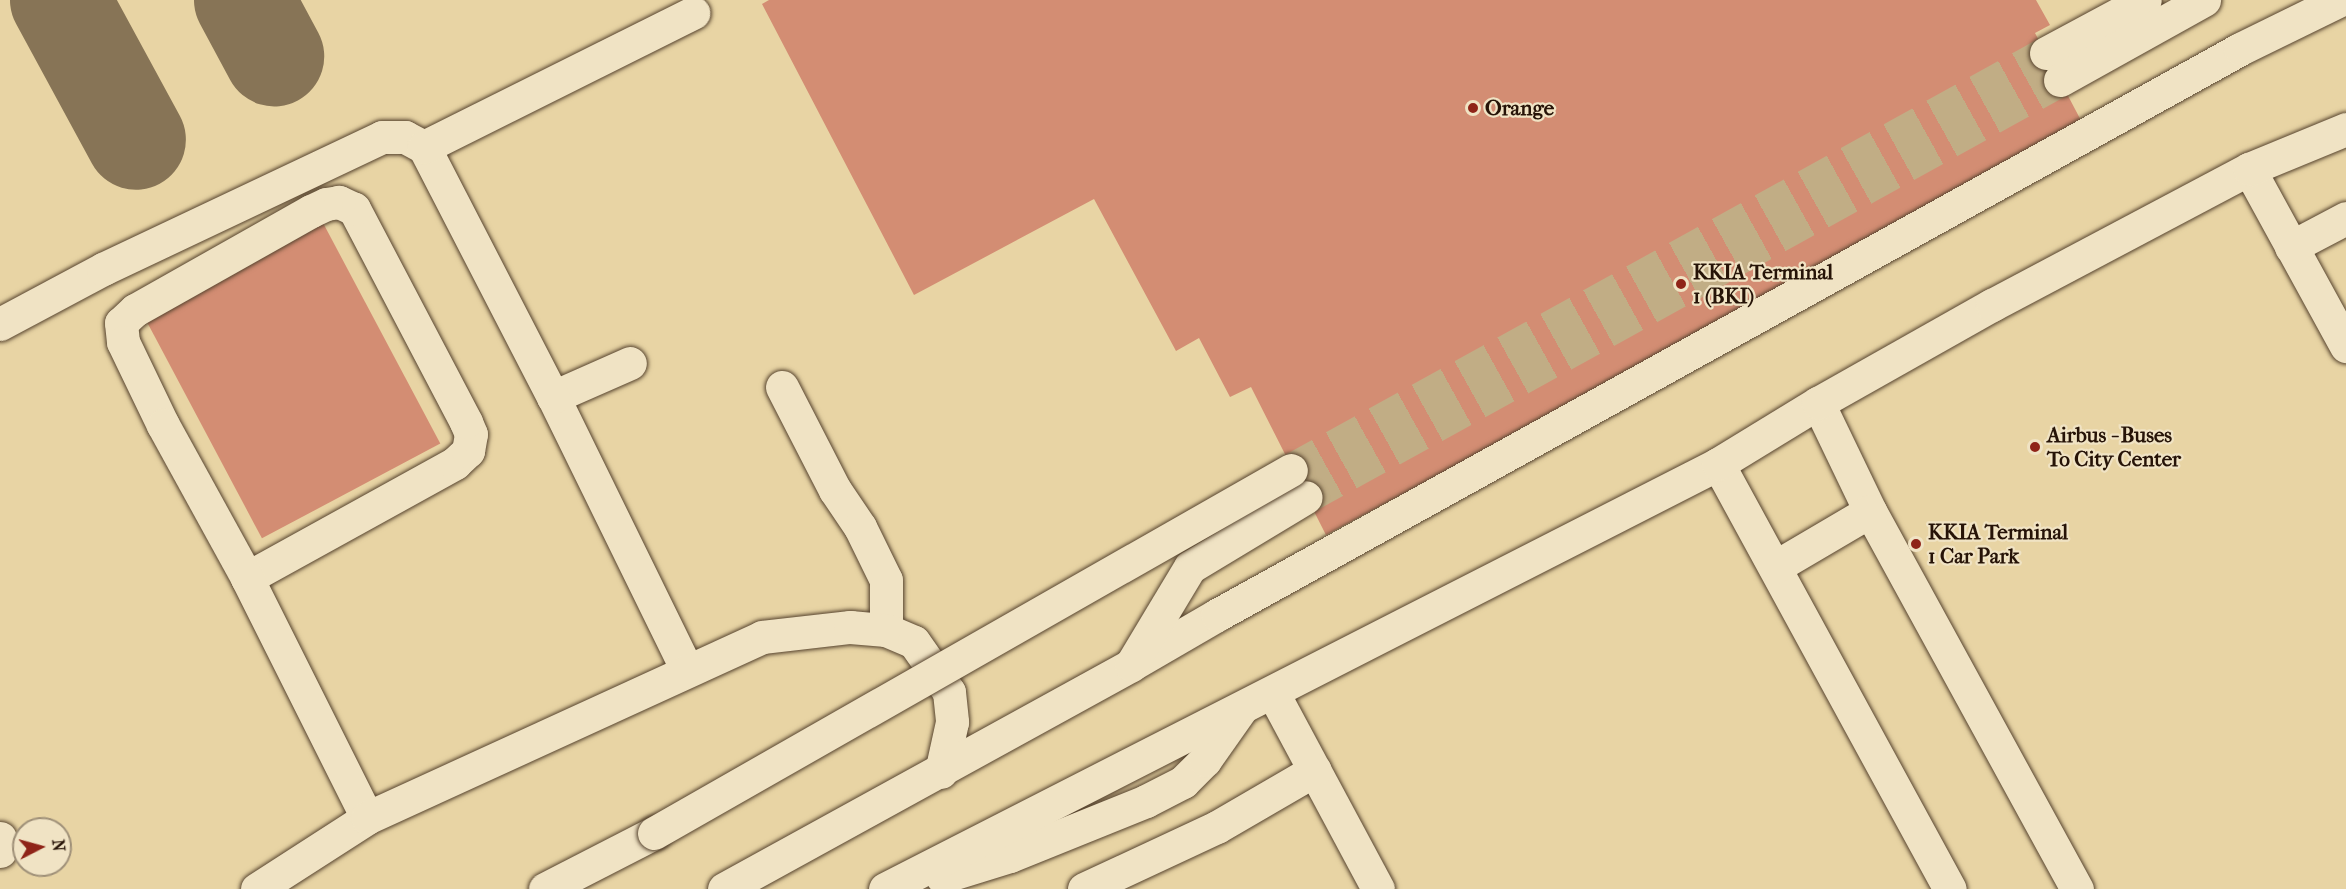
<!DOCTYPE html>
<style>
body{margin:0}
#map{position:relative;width:2346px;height:889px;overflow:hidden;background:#e8d4a4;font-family:"IM FELL French Canon",serif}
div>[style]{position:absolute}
.taxiway>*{height:100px;margin:-50px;padding:0 50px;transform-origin:50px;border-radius:50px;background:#877456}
.building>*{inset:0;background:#d38d73;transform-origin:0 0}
.minor-tunnel>*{height:33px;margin-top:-16.5px;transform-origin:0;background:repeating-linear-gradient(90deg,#c1ad85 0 33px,transparent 0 49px)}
.roads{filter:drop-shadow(0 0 2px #56432e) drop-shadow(0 0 2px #56432e)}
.minor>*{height:33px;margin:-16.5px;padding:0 16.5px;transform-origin:16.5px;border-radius:16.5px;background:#f0e3c4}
.bridges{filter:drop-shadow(0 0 2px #56432e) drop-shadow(0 0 2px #56432e)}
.minor-bridge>*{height:33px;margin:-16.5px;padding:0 16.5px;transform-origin:16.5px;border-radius:16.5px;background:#f0e3c4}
.dots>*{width:16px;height:16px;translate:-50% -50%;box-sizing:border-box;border:3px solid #f0e3c4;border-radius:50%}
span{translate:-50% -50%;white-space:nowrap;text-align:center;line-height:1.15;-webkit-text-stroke:4.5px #f0e3c4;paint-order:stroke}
.poi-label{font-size:21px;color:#261307;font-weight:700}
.left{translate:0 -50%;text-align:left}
.north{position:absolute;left:12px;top:817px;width:60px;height:60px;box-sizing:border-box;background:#f0e3c4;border:2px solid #9f9078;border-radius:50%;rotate:84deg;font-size:16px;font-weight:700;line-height:24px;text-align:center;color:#261307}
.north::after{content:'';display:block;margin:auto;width:21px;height:27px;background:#8f2418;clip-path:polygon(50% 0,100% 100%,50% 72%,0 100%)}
</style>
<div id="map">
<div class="taxiway">
<i style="left:60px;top:0;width:159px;rotate:61.5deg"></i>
<i style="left:244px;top:0;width:64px;rotate:61.8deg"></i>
</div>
<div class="building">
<i style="clip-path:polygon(769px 0,2036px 0,2050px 25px,2035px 33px,2086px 130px,1326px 535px,1251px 387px,1230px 397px,1199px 338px,1176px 351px,1094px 199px,914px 295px,762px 4px)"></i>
<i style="left:322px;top:221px;width:252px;height:202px;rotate:62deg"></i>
</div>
<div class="minor-tunnel">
<i style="left:1291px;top:470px;width:863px;rotate:-28.91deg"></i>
<i style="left:1306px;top:497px;width:862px;rotate:-28.94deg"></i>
</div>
<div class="roads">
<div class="minor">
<i style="left:2046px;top:53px;width:112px;rotate:-28.2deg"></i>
<i style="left:2060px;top:80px;width:165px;rotate:-29.1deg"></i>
<i style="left:2249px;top:169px;width:202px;rotate:61.3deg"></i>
<i style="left:2291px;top:247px;width:62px;rotate:-27.8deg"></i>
<i style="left:0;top:324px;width:117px;rotate:-28.1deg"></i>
<i style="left:103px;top:269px;width:309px;rotate:-25.3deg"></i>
<i style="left:382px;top:137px;width:23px"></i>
<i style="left:405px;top:137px;width:21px;rotate:28deg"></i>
<i style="left:782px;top:387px;width:116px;rotate:62.8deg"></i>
<i style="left:835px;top:490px;width:45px;rotate:56deg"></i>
<i style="left:860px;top:527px;width:59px;rotate:63.9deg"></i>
<i style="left:886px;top:580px;width:50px;rotate:90deg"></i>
<i style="left:553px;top:397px;width:84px;rotate:-23.8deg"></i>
<i style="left:1818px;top:403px;width:120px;rotate:64.3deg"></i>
<i style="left:1870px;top:511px;width:431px;rotate:61.3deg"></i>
<i style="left:1718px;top:464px;width:484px;rotate:61.4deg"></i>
<i style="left:1775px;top:567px;width:110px;rotate:-30.5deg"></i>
<i style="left:247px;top:578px;width:238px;rotate:-28.9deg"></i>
<i style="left:455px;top:463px;width:18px;rotate:-43deg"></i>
<i style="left:468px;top:451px;width:17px;rotate:-80deg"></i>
<i style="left:471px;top:434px;width:13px;rotate:-113deg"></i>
<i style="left:466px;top:422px;width:241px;rotate:-117.7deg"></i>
<i style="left:354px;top:209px;width:17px;rotate:-155deg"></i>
<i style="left:339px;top:202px;width:13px;rotate:171deg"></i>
<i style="left:326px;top:204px;width:17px;rotate:155deg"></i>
<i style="left:311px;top:211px;width:202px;rotate:150.6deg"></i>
<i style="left:135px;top:310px;width:19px;rotate:137deg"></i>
<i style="left:121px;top:323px;width:19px;rotate:84deg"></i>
<i style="left:123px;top:342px;width:92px;rotate:64.3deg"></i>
<i style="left:163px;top:425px;width:175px;rotate:61.2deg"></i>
<i style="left:247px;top:578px;width:268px;rotate:63.4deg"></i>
<i style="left:1131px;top:665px;width:99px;rotate:-30.2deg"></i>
<i style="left:1217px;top:615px;width:1169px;rotate:-28.95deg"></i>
<i style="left:2240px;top:49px;width:111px;rotate:-26.1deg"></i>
<i style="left:687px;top:670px;width:304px;rotate:-116.1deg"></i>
<i style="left:553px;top:397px;width:281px;rotate:-117.3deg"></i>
<i style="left:424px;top:147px;width:301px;rotate:-26.5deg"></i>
<i style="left:1273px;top:693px;width:222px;rotate:61.8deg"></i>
<i style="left:0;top:838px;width:13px;rotate:90deg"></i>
<i style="left:942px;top:877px;width:71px;rotate:-17.2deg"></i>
<i style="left:1010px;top:856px;width:147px;rotate:-22deg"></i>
<i style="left:1146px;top:801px;width:42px;rotate:-27.2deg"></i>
<i style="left:1183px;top:782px;width:31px;rotate:-45deg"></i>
<i style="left:1205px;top:760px;width:62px;rotate:-54.8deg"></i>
<i style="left:257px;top:889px;width:131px;rotate:-32.8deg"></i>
<i style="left:367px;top:818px;width:434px;rotate:-24.6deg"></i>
<i style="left:762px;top:637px;width:89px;rotate:-6.5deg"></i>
<i style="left:850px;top:627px;width:36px;rotate:5deg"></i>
<i style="left:886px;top:630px;width:30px;rotate:23deg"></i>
<i style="left:914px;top:642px;width:61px;rotate:55deg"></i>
<i style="left:949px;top:692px;width:30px;rotate:84deg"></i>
<i style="left:952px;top:722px;width:51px;rotate:102.4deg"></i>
<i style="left:545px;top:889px;width:123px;rotate:-27.2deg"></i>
<i style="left:724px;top:889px;width:465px;rotate:-28.8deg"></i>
<i style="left:1131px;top:665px;width:114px;rotate:-59deg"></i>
<i style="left:1190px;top:567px;width:135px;rotate:-31.1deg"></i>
<i style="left:885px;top:889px;width:935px;rotate:-27.03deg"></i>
<i style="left:1718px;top:464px;width:117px;rotate:-31.4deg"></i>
<i style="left:1818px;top:403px;width:200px;rotate:-29.4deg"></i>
<i style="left:1992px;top:305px;width:291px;rotate:-27.9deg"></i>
<i style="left:2249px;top:169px;width:105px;rotate:-22.4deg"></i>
<i style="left:1084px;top:889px;width:147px;rotate:-25deg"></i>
<i style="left:1217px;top:827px;width:113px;rotate:-30.2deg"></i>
</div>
</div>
<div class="bridges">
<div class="minor-bridge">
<i style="left:654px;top:833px;width:733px;rotate:-29.68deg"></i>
</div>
</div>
<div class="dots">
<i style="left:1473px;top:108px;background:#8f2418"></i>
<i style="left:1681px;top:284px;background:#8f2418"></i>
<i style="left:2035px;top:447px;background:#8f2418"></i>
<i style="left:1916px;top:544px;background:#8f2418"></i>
</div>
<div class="poi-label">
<span class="left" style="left:1485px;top:108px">Orange</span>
<span class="left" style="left:1693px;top:284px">KKIA Terminal<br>1 (BKI)</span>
<span class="left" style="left:2047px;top:447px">Airbus - Buses<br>To City Center</span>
<span class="left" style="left:1928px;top:544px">KKIA Terminal<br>1 Car Park</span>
</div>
<div class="north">N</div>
</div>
